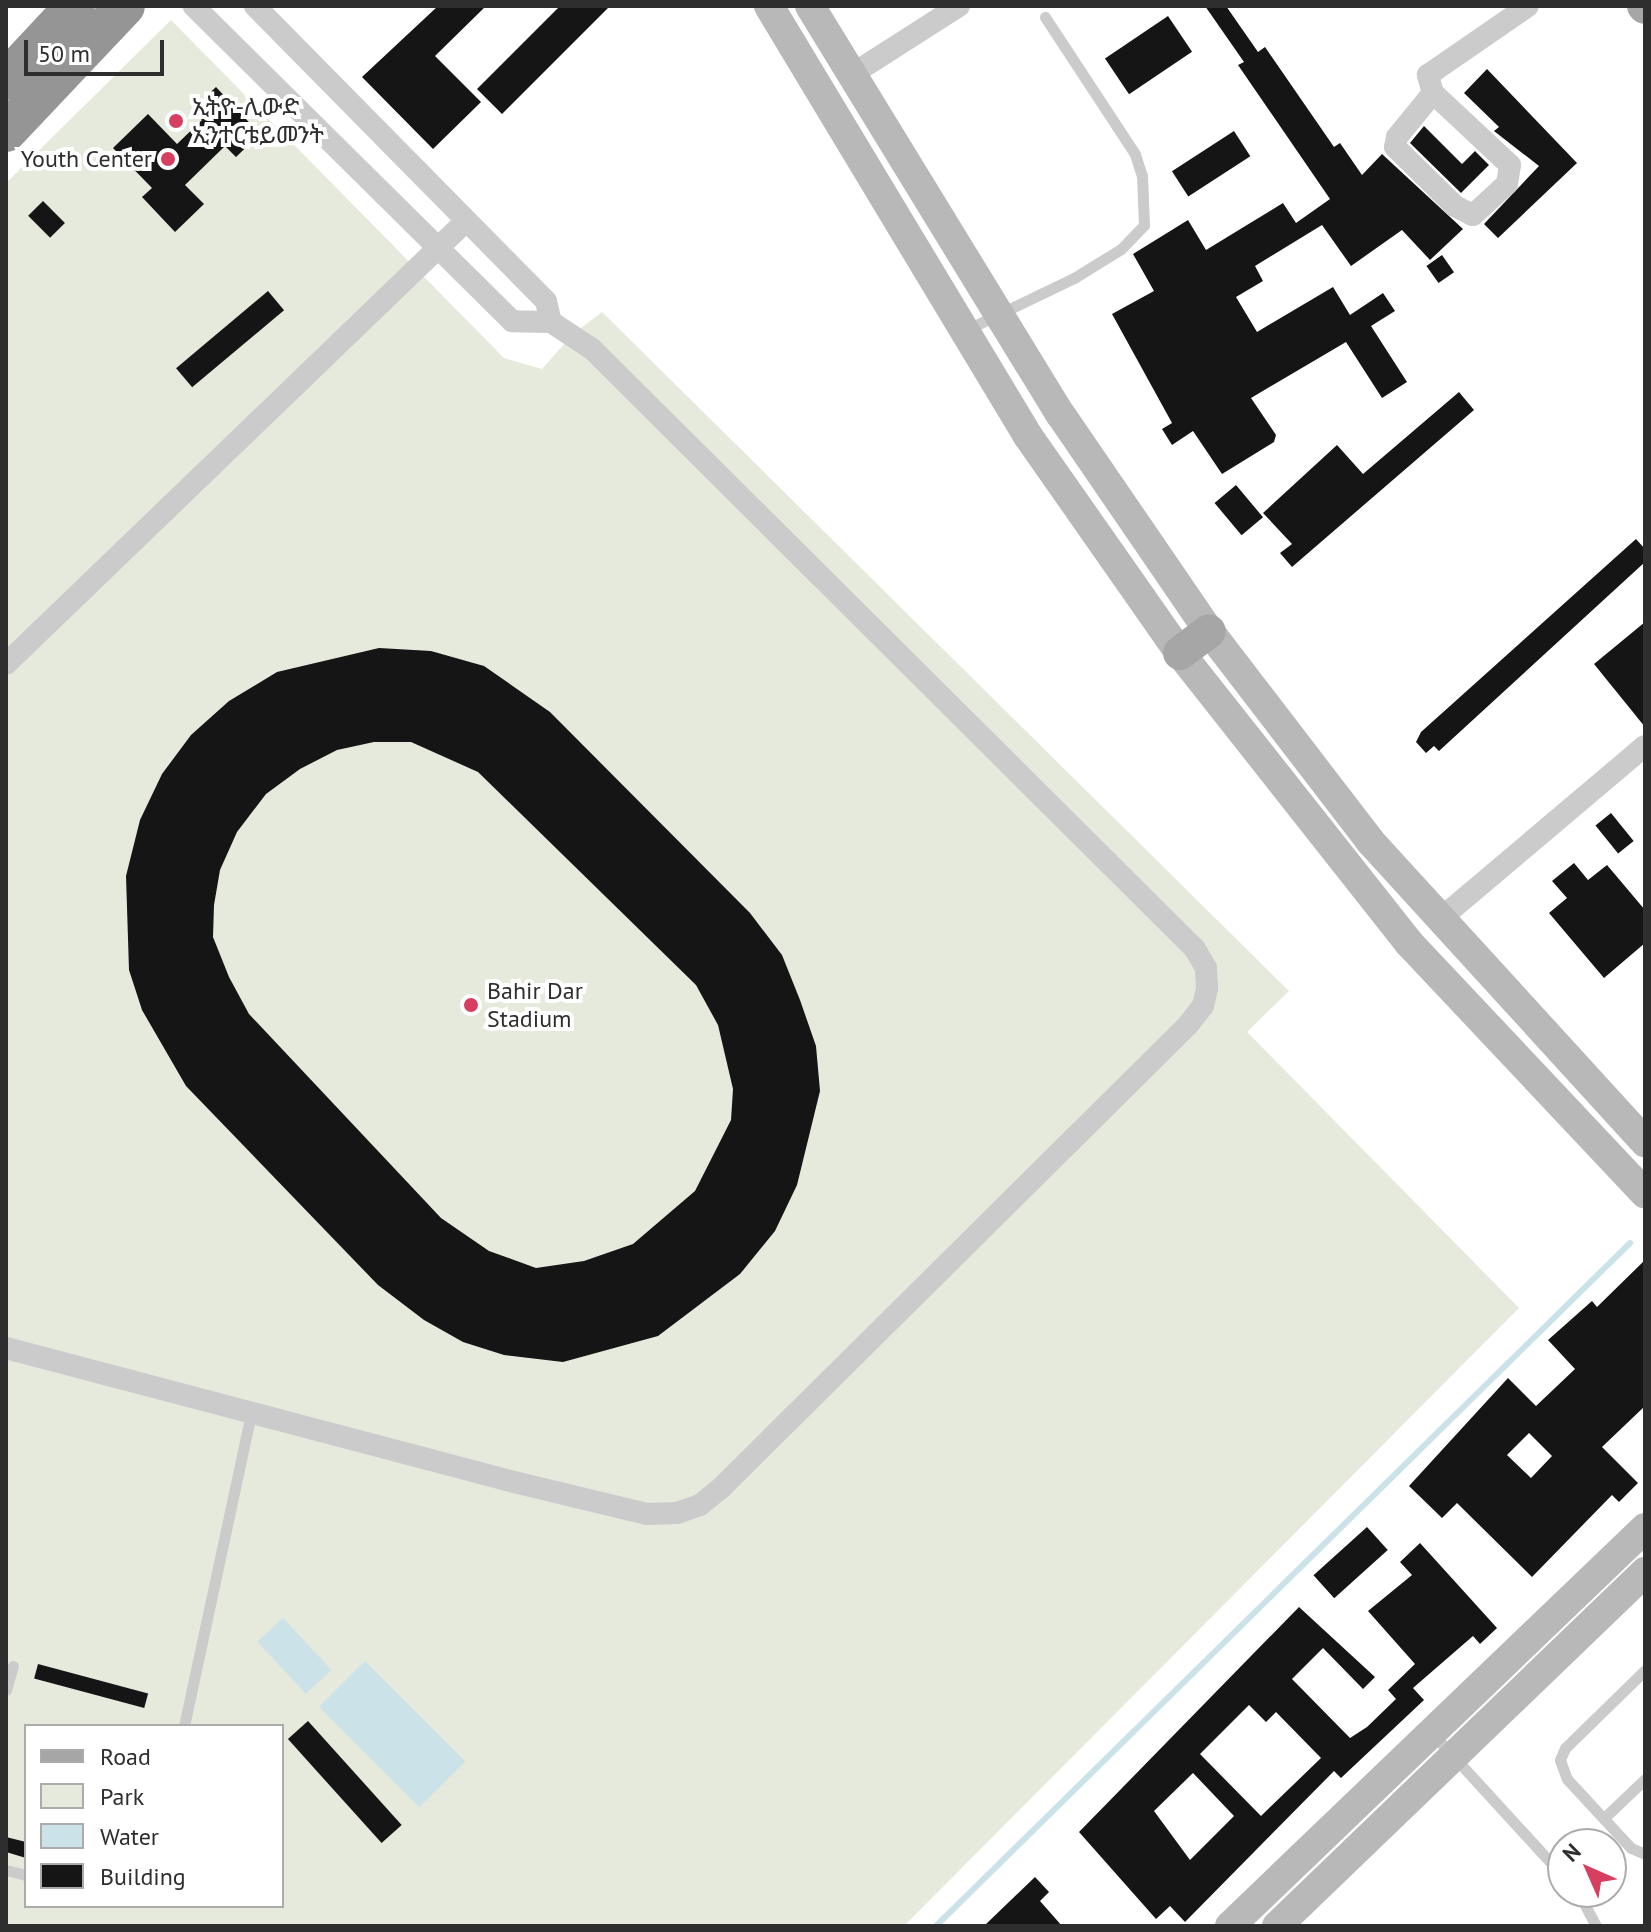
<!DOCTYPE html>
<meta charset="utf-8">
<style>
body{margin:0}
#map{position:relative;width:1651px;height:1932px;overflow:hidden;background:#fff;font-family:"PT Sans","Noto Sans Ethiopic",sans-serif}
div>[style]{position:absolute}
.green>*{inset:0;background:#e6eadd}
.water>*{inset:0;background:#cbe2e9;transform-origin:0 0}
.stream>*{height:6px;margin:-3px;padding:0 3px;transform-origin:3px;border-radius:3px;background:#cbe2e9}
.building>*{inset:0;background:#151515;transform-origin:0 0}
.lane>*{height:11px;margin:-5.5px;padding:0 5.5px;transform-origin:5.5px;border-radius:5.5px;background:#cbcbcb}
.street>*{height:22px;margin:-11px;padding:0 11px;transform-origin:11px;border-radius:11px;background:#cbcbcb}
.secondary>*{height:30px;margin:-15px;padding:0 15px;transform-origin:15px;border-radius:15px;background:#b8b8b8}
.primary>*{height:34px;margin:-17px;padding:0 17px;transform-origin:17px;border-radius:17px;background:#a6a6a6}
.highway>*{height:40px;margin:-20px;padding:0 20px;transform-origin:20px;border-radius:20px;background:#959595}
.dots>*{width:22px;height:22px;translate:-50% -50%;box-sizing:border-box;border:4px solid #fff;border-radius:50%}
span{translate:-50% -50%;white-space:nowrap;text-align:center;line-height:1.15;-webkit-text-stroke:8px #fff;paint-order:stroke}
.poi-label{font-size:24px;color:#2e2e2e}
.left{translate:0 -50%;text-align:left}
.right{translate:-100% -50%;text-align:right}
.frame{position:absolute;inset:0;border:8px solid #2e2e2e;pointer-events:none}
.legend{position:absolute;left:24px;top:1724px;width:260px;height:184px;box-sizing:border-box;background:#fff;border:2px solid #ababab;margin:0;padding:10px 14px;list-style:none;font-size:24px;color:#2e2e2e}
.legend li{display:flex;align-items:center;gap:16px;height:40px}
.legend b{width:40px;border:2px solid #ababab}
.north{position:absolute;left:1547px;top:1828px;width:80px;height:80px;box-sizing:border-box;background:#fff;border:2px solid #ababab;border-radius:50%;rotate:315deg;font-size:22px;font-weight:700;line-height:32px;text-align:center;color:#2e2e2e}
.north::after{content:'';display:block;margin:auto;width:28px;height:36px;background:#d73f61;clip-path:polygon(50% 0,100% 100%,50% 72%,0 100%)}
.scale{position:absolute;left:24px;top:40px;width:140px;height:36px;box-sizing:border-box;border:4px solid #2e2e2e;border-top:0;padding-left:10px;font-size:24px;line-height:28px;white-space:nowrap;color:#2e2e2e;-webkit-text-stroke:6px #fff;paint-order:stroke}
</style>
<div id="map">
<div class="green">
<i style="clip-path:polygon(evenodd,171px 20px,504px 358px,542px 369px,573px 334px,602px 312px,1289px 991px,1247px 1032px,1519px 1308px,904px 1926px,6px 1926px,6px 183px,171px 20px,26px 1726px,282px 1726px,282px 1906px,26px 1906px,26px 1726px)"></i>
</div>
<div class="water">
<i style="left:283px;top:1618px;width:71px;height:35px;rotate:47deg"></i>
<i style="left:365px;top:1661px;width:142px;height:65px;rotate:45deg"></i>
</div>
<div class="stream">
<i style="left:936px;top:1926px;width:974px;rotate:-44.54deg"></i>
</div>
<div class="building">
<i style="clip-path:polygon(438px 6px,486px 6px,435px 56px,481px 102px,433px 149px,362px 77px)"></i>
<i style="clip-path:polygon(560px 6px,610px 6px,502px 114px,477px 89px)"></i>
<i style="clip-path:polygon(1205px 6px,1226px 6px,1258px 52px,1265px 47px,1334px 147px,1340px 143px,1362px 175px,1382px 154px,1463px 229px,1430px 260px,1402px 230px,1351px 266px,1322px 225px,1255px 266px,1263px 281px,1236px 297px,1257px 332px,1333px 287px,1350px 315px,1383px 293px,1395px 311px,1371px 326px,1407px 382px,1382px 398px,1346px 342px,1251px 398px,1276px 435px,1274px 442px,1222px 474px,1193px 431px,1172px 445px,1162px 429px,1172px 423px,1112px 314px,1154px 291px,1133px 254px,1188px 220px,1206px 250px,1283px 203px,1296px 223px,1330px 199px,1238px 65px,1244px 62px)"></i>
<i style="left:1168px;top:16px;width:43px;height:76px;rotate:56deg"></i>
<i style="clip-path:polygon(1487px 69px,1577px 163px,1498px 238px,1484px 224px,1539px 166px,1494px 131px,1499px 127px,1464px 93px)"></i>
<i style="clip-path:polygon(216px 87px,260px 134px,236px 157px,225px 146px,185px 185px,204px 204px,175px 232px,142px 197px,152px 188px,113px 148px,148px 114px,177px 144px,202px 120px,192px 110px)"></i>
<i style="clip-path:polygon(1424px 126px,1462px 164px,1475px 151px,1489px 165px,1461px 193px,1410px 143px)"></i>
<i style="left:1234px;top:131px;width:30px;height:74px;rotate:57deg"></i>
<i style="left:43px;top:201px;width:31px;height:21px;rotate:45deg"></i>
<i style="left:1442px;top:255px;width:21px;height:19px;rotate:55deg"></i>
<i style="left:268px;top:291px;width:25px;height:120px;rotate:50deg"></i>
<i style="clip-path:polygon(1459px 392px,1474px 410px,1292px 567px,1280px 553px,1292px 544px,1263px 513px,1337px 445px,1363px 474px)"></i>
<i style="left:1236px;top:485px;width:42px;height:28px;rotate:50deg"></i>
<i style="clip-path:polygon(1636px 539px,1645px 549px,1645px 562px,1439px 751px,1434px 746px,1426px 753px,1416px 742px,1421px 732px)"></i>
<i style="clip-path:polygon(1645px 622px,1645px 727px,1594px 664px)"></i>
<i style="clip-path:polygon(evenodd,379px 648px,431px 651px,484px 666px,550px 712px,750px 913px,782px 955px,800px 1000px,816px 1046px,820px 1091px,797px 1185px,775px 1231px,740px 1274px,658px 1336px,563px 1362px,504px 1355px,463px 1342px,424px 1320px,378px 1285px,186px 1086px,142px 1010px,129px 970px,126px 876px,140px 820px,162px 774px,191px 735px,229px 701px,277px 672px,379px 648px,374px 742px,411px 742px,478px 772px,696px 985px,718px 1025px,733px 1089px,731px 1120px,695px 1191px,633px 1244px,584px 1261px,536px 1268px,489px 1251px,441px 1218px,249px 1014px,229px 977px,213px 937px,214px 905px,220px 870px,237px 832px,266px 794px,300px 769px,337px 750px,374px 742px)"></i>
<i style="left:1611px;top:813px;width:36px;height:20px;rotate:51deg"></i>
<i style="clip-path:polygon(1574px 863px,1588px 880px,1607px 865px,1645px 910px,1645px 943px,1604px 978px,1549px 913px,1567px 898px,1552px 881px)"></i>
<i style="clip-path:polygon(evenodd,1645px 1260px,1645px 1406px,1602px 1447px,1638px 1483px,1619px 1502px,1612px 1495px,1532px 1577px,1457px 1503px,1442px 1518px,1409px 1486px,1508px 1378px,1536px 1406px,1575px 1369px,1548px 1340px,1592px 1301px,1597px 1307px,1645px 1260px,1529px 1433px,1552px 1456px,1531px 1478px,1507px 1455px,1529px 1433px)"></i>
<i style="left:1367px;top:1527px;width:31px;height:72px;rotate:48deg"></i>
<i style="clip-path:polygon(evenodd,1420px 1543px,1497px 1628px,1480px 1644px,1473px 1636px,1413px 1688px,1424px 1700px,1341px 1778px,1334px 1771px,1185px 1922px,1170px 1906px,1156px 1919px,1079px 1832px,1299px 1607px,1375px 1677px,1363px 1689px,1323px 1648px,1292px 1679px,1350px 1738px,1367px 1727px,1396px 1699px,1388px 1690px,1415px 1664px,1368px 1611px,1412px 1575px,1400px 1562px,1420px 1543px,1249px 1705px,1266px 1722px,1276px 1712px,1321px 1758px,1261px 1816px,1200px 1754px,1249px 1705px,1420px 1543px,1193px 1773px,1234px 1816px,1190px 1860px,1154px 1811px,1193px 1773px)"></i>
<i style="left:38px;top:1664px;width:114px;height:15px;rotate:15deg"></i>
<i style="left:308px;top:1721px;width:140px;height:27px;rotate:48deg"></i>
<i style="clip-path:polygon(6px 1837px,26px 1842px,26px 1858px,6px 1852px)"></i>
<i style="clip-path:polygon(1035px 1877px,1049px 1892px,1040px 1901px,1062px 1926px,984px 1926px)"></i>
</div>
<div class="lane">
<i style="left:968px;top:329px;width:118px;rotate:-25.7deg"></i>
<i style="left:1074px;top:278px;width:55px;rotate:-31.7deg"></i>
<i style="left:1121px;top:249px;width:33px;rotate:-46deg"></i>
<i style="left:1144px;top:225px;width:49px;rotate:-92.3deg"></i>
<i style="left:1142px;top:176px;width:23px;rotate:-108deg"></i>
<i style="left:1135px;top:154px;width:164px;rotate:-123.3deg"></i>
<i style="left:1645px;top:1670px;width:112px;rotate:135.7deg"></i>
<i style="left:1565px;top:1748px;width:13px;rotate:113deg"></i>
<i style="left:1560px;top:1760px;width:20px;rotate:70deg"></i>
<i style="left:1567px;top:1779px;width:94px;rotate:47.2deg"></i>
<i style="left:1631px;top:1848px;width:15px;rotate:23deg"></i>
<i style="left:6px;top:1690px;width:25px;rotate:-74deg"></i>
<i style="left:184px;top:1726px;width:320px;rotate:-77.9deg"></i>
<i style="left:1432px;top:1733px;width:194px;rotate:47.5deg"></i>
<i style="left:1604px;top:1818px;width:57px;rotate:-43.6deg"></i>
<i style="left:6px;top:1870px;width:21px;rotate:14deg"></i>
<i style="left:1578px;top:1892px;width:38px;rotate:62deg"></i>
</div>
<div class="street">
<i style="left:255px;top:6px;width:414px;rotate:45.4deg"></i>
<i style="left:546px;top:301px;width:22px;rotate:77deg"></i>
<i style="left:851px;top:75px;width:128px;rotate:-32.6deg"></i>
<i style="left:1433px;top:93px;width:57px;rotate:129.3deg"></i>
<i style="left:1397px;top:137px;width:10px;rotate:101deg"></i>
<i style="left:1395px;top:147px;width:84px;rotate:44.5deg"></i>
<i style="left:1455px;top:206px;width:20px;rotate:27deg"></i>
<i style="left:1473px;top:215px;width:46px;rotate:-42.4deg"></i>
<i style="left:1507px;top:184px;width:19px;rotate:-81deg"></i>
<i style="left:1510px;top:165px;width:105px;rotate:-136.9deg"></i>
<i style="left:1433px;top:93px;width:19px;rotate:-106deg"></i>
<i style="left:1428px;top:75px;width:121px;rotate:-34.6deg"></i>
<i style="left:6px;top:664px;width:637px;rotate:-43.92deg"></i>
<i style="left:1440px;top:919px;width:268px;rotate:-40.2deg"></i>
<i style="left:6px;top:1348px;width:525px;rotate:14.78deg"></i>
<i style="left:514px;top:1482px;width:137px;rotate:13.5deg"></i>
<i style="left:647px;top:1514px;width:30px;rotate:-2deg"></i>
<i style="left:677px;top:1513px;width:24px;rotate:-19deg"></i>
<i style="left:700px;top:1505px;width:27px;rotate:-39deg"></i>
<i style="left:721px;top:1488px;width:658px;rotate:-44.75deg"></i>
<i style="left:1188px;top:1025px;width:24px;rotate:-52deg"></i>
<i style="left:1203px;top:1006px;width:18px;rotate:-77deg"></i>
<i style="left:1207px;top:988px;width:20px;rotate:-93deg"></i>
<i style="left:1206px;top:968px;width:22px;rotate:-120deg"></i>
<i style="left:1195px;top:949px;width:851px;rotate:-135.14deg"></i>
<i style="left:592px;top:349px;width:49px;rotate:-146.6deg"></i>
<i style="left:551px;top:322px;width:39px;rotate:-179deg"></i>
<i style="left:512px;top:321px;width:448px;rotate:-135.3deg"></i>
</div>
<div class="secondary">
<i style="left:769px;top:6px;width:502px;rotate:58.94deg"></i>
<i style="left:1028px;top:436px;width:265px;rotate:55deg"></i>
<i style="left:1180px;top:653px;width:370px;rotate:51.7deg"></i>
<i style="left:1409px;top:943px;width:344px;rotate:46.7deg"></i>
<i style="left:810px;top:6px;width:480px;rotate:58.5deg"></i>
<i style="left:1061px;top:415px;width:262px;rotate:55.6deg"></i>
<i style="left:1209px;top:631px;width:265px;rotate:52.5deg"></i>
<i style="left:1370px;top:841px;width:408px;rotate:47.6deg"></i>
<i style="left:1230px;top:1926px;width:575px;rotate:-43.8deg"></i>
<i style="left:1277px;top:1926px;width:511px;rotate:-43.89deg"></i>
</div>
<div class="primary">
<i style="left:1644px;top:6px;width:1px;rotate:45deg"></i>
<i style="left:1180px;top:653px;width:36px;rotate:-37deg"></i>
</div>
<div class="highway">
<i style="left:6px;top:80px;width:101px;rotate:-47deg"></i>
<i style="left:6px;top:132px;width:173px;rotate:-46.6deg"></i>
</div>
<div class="dots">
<i style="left:176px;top:121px;background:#d73f61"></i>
<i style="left:168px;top:159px;background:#d73f61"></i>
<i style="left:471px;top:1005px;background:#d73f61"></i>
</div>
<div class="poi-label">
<span class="left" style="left:192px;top:121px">ኢትዮ-ሊውድ<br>ኢንተርቴይመንት</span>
<span class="right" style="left:152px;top:159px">Youth Center</span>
<span class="left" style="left:487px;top:1005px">Bahir Dar<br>Stadium</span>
</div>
<div class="frame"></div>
<ul class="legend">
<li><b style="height:10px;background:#a6a6a6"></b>Road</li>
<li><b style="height:22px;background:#e6eadd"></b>Park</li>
<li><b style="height:22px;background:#cbe2e9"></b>Water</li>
<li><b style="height:22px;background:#151515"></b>Building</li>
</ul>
<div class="north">N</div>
<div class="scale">50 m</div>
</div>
